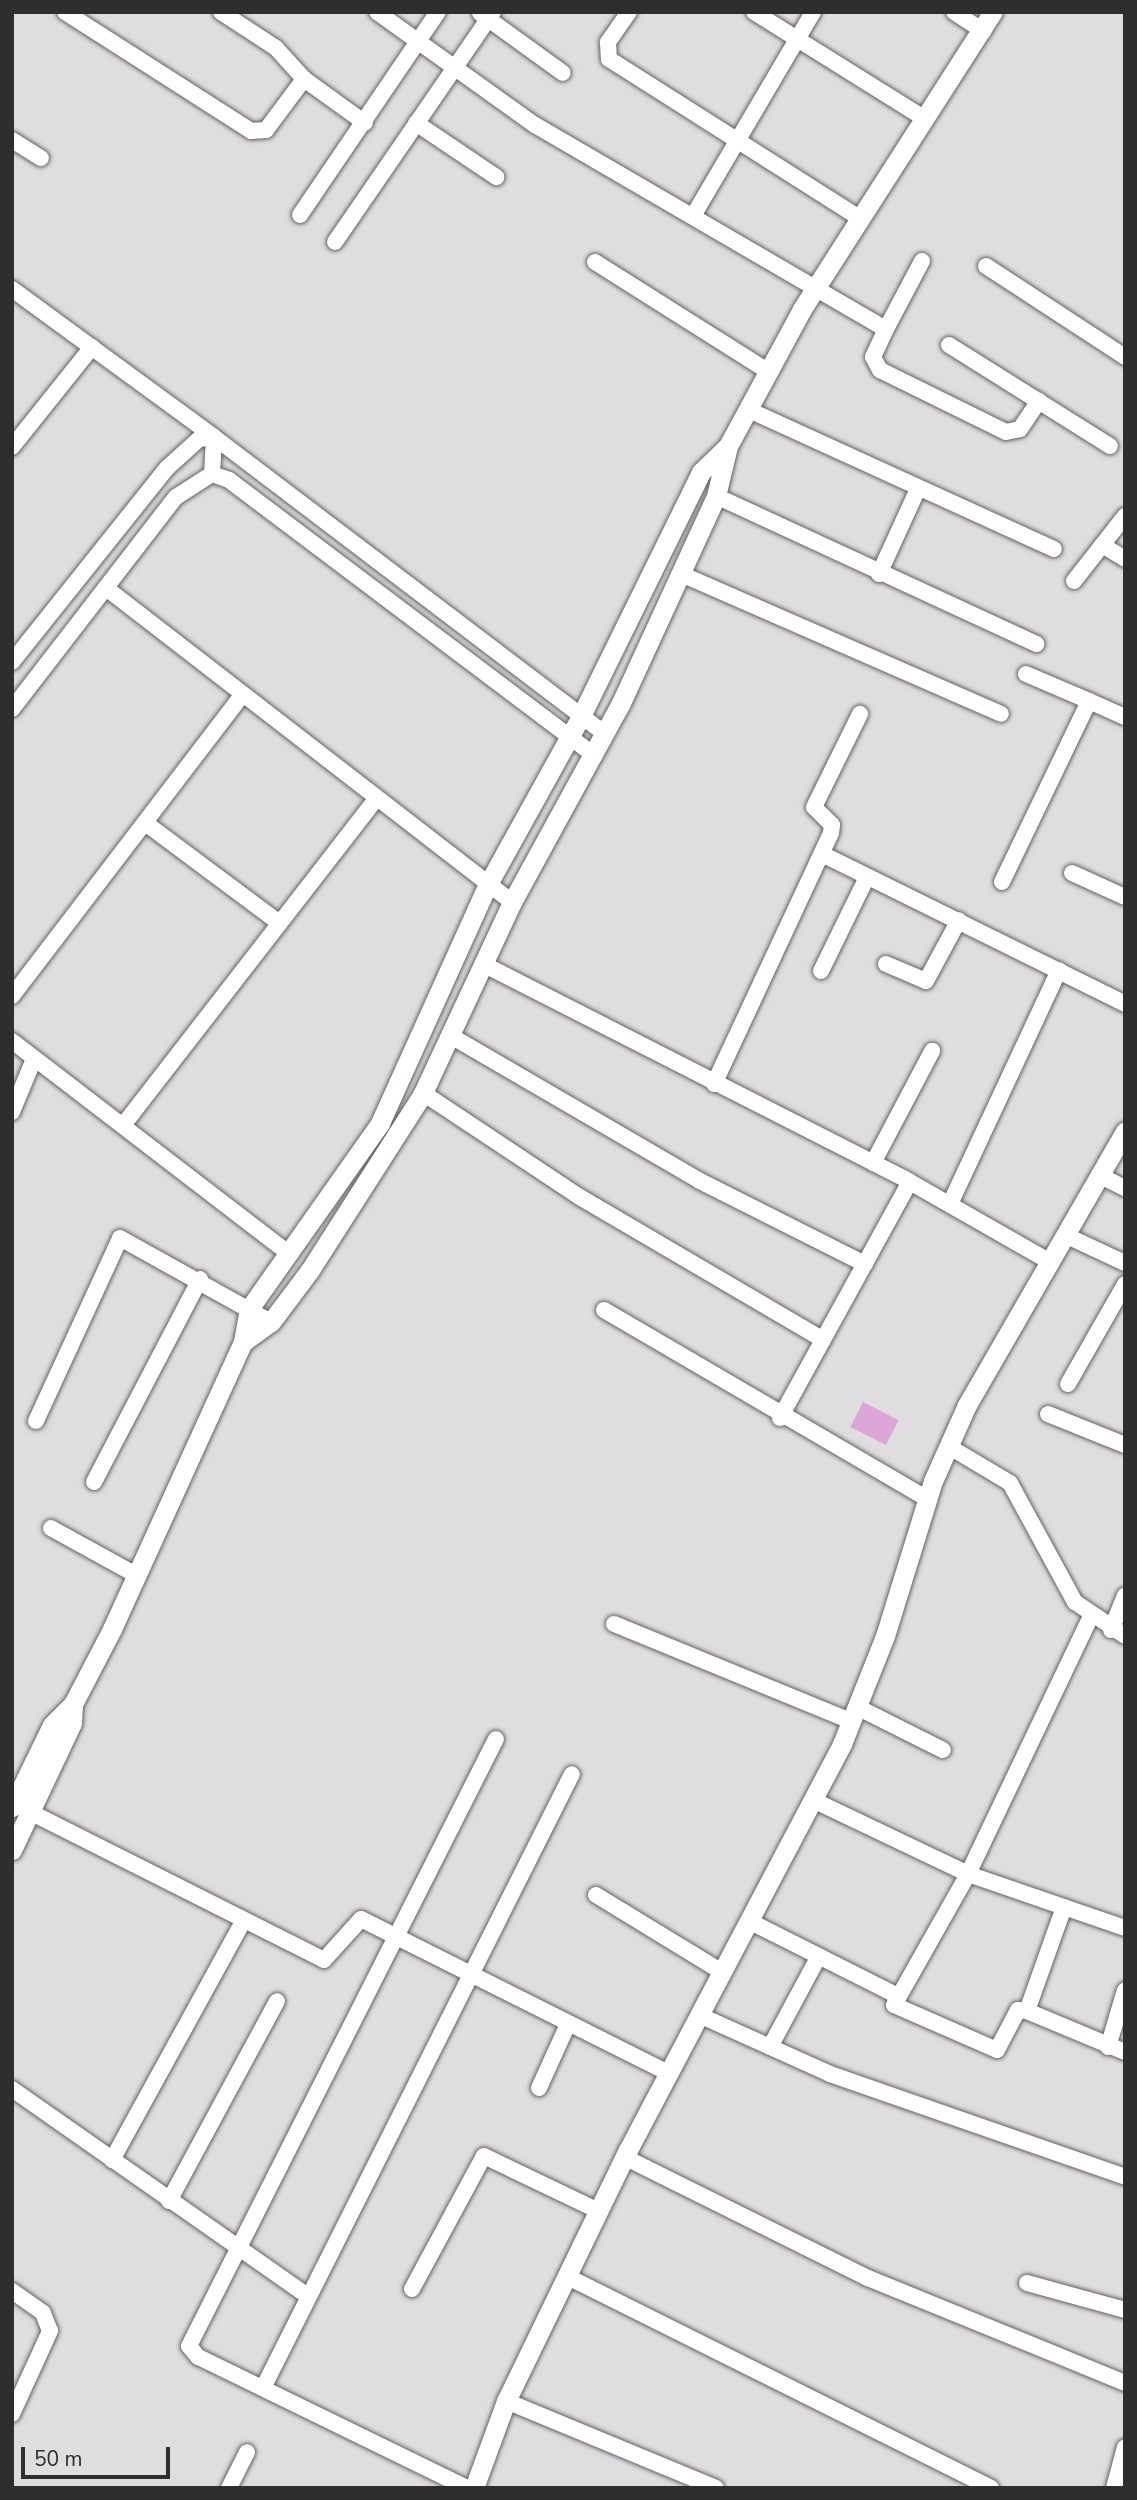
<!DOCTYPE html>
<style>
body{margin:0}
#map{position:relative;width:1137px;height:2500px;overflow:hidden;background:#e0dde0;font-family:"Nunito Sans",sans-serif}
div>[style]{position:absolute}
.building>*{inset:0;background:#dda6d9;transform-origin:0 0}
.roads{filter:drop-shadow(0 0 2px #646163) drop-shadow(0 0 2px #646163)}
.minor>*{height:16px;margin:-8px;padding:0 8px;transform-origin:8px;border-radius:8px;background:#fff}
.tertiary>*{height:19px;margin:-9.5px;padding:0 9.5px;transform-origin:9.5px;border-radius:9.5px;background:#fff}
span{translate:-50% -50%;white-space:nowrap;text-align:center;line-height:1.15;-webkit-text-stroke:6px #e0dde0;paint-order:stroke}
.frame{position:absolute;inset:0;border:14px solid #2f2e2f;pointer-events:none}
.scale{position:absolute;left:21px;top:2447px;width:149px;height:32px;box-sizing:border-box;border:4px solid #2f2e2f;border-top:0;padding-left:9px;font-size:21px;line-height:24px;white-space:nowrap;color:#2f2e2f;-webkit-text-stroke:5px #e0dde0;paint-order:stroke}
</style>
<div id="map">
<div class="building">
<i style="left:863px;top:1402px;width:40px;height:28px;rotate:27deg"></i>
</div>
<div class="roads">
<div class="minor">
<i style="left:65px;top:12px;width:221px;rotate:32.6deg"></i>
<i style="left:251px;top:131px;width:15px;rotate:-4deg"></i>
<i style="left:266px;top:130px;width:64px;rotate:-53.3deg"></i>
<i style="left:221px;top:12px;width:66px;rotate:33.2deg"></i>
<i style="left:276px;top:48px;width:42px;rotate:47.9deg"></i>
<i style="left:304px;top:79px;width:75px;rotate:35.8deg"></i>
<i style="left:377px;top:12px;width:194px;rotate:35.6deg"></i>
<i style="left:535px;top:125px;width:406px;rotate:30.2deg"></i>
<i style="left:886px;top:329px;width:31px;rotate:115deg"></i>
<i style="left:873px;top:357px;width:15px;rotate:62deg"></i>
<i style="left:880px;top:370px;width:140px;rotate:26.2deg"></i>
<i style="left:1006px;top:432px;width:14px;rotate:-12deg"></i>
<i style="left:1020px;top:429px;width:34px;rotate:-56deg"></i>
<i style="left:629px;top:12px;width:37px;rotate:125deg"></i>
<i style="left:608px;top:42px;width:17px;rotate:87deg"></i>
<i style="left:609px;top:59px;width:299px;rotate:32.4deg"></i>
<i style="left:754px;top:12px;width:202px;rotate:32deg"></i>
<i style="left:954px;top:12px;width:35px;rotate:33deg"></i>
<i style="left:480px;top:13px;width:102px;rotate:35.9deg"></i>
<i style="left:416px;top:123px;width:97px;rotate:34deg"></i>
<i style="left:12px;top:140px;width:34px;rotate:32deg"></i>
<i style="left:300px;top:215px;width:245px;rotate:-55.8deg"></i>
<i style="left:693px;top:216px;width:237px;rotate:-59.5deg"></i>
<i style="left:335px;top:242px;width:279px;rotate:-55.5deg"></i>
<i style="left:595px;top:262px;width:206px;rotate:32.3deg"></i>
<i style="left:986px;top:266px;width:166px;rotate:33.2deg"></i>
<i style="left:12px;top:289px;width:250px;rotate:36.2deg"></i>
<i style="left:214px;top:437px;width:37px;rotate:93deg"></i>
<i style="left:886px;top:329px;width:77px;rotate:-62.1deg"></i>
<i style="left:949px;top:345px;width:190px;rotate:32.1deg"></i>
<i style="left:749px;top:410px;width:335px;rotate:24.5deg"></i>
<i style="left:12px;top:447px;width:128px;rotate:-51.3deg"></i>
<i style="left:716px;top:496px;width:353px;rotate:24.8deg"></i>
<i style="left:1102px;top:545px;width:27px;rotate:31deg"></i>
<i style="left:681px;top:574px;width:349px;rotate:23.6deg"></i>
<i style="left:879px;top:574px;width:94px;rotate:-65.4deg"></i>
<i style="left:1074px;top:581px;width:83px;rotate:-51.9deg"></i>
<i style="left:106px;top:588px;width:513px;rotate:37.72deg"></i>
<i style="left:12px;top:662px;width:248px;rotate:-51.4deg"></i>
<i style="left:167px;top:468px;width:43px;rotate:-42.2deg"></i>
<i style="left:199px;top:439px;width:15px;rotate:-8deg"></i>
<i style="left:214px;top:437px;width:491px;rotate:37.2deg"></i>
<i style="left:1026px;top:674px;width:69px;rotate:23.2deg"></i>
<i style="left:12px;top:709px;width:268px;rotate:-52.3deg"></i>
<i style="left:176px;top:497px;width:43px;rotate:-32.6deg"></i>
<i style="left:212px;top:474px;width:18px;rotate:19deg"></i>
<i style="left:229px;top:480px;width:457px;rotate:37deg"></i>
<i style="left:148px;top:825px;width:161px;rotate:36.7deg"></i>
<i style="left:822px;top:854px;width:338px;rotate:26.3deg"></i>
<i style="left:1072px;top:873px;width:58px;rotate:24.4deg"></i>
<i style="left:1002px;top:882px;width:201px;rotate:-64.3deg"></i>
<i style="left:1089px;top:701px;width:39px;rotate:24deg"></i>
<i style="left:483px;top:964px;width:479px;rotate:27deg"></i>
<i style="left:910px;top:1182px;width:161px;rotate:29.7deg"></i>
<i style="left:886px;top:964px;width:43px;rotate:23deg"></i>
<i style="left:926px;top:981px;width:69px;rotate:-61.6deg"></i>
<i style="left:821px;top:971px;width:105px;rotate:-63.9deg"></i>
<i style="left:12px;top:996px;width:379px;rotate:-52.6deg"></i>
<i style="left:451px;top:1036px;width:286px;rotate:30.2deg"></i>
<i style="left:698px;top:1180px;width:187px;rotate:26.7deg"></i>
<i style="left:12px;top:1041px;width:350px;rotate:37.5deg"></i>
<i style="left:714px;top:1084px;width:277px;rotate:-65deg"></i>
<i style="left:831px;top:833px;width:8px;rotate:-83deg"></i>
<i style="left:832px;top:825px;width:25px;rotate:-135deg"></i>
<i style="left:814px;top:807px;width:104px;rotate:-63.7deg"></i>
<i style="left:423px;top:1093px;width:186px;rotate:33.6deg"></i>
<i style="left:578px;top:1196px;width:284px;rotate:30.4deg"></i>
<i style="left:12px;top:1112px;width:57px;rotate:-67.5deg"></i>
<i style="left:124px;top:1124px;width:410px;rotate:-52.2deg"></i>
<i style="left:873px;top:1163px;width:127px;rotate:-62.2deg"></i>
<i style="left:1099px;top:1175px;width:29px;rotate:27deg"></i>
<i style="left:950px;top:1204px;width:258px;rotate:-65deg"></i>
<i style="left:1065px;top:1235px;width:66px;rotate:25deg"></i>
<i style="left:604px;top:1310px;width:374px;rotate:30.3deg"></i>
<i style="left:1068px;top:1384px;width:115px;rotate:-60.3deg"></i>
<i style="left:1048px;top:1414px;width:83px;rotate:21.9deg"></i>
<i style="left:780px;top:1418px;width:269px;rotate:-61.2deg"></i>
<i style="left:36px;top:1421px;width:201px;rotate:-65.3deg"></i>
<i style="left:120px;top:1238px;width:173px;rotate:29.1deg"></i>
<i style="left:948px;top:1446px;width:72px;rotate:30.8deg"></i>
<i style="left:1010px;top:1483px;width:136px;rotate:61.4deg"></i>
<i style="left:1075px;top:1602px;width:60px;rotate:34.2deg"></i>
<i style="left:94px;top:1482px;width:229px;rotate:-62.4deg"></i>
<i style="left:51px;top:1528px;width:97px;rotate:28.9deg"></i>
<i style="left:614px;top:1624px;width:256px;rotate:22.3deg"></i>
<i style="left:1111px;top:1630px;width:37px;rotate:-68deg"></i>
<i style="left:857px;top:1707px;width:96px;rotate:26.6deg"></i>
<i style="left:813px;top:1800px;width:172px;rotate:25.5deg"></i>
<i style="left:968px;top:1874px;width:166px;rotate:19deg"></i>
<i style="left:30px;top:1812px;width:329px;rotate:26.7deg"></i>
<i style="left:324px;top:1960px;width:55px;rotate:-47.9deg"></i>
<i style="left:361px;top:1919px;width:343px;rotate:26.6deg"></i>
<i style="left:596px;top:1895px;width:148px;rotate:31.4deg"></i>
<i style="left:1064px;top:1907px;width:110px;rotate:109.6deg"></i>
<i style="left:1027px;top:2011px;width:106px;rotate:22.7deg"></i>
<i style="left:749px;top:1921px;width:167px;rotate:26.7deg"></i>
<i style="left:1027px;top:2011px;width:9px;rotate:-174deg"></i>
<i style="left:1018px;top:2010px;width:45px;rotate:117.7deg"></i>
<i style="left:997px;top:2050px;width:112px;rotate:-156.4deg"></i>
<i style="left:894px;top:2005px;width:150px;rotate:-60.5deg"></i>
<i style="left:968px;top:1874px;width:286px;rotate:-64.5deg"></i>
<i style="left:699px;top:2015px;width:144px;rotate:24.2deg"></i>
<i style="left:830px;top:2074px;width:312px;rotate:19.2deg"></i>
<i style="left:770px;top:2047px;width:103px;rotate:-61.7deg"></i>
<i style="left:1108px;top:2047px;width:59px;rotate:-73.4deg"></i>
<i style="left:539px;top:2088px;width:70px;rotate:-65.6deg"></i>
<i style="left:12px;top:2089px;width:361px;rotate:35deg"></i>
<i style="left:624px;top:2157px;width:272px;rotate:26.4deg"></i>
<i style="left:868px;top:2278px;width:278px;rotate:22.2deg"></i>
<i style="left:112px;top:2160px;width:274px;rotate:-61.2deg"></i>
<i style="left:169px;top:2201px;width:227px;rotate:-61.6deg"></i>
<i style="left:566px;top:2276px;width:475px;rotate:26.5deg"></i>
<i style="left:1027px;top:2283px;width:102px;rotate:15.4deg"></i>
<i style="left:412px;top:2289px;width:151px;rotate:-61.6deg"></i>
<i style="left:484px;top:2156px;width:127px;rotate:25.6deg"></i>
<i style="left:12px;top:2291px;width:38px;rotate:35deg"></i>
<i style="left:43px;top:2313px;width:19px;rotate:69deg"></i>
<i style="left:50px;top:2331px;width:91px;rotate:114.6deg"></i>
<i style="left:263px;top:2388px;width:687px;rotate:-63.29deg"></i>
<i style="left:506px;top:2401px;width:227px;rotate:22.5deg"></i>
<i style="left:229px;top:2488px;width:40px;rotate:-63.4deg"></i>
<i style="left:467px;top:2488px;width:299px;rotate:-154deg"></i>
<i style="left:198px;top:2357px;width:14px;rotate:-129deg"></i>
<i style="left:189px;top:2346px;width:680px;rotate:-63.17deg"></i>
<i style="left:1114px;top:2488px;width:42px;rotate:-75deg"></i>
</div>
<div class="tertiary">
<i style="left:243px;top:1342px;width:34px;rotate:-36deg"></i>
<i style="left:271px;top:1322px;width:65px;rotate:-53.1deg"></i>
<i style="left:310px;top:1270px;width:210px;rotate:-57.4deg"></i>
<i style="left:423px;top:1093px;width:211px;rotate:-65deg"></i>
<i style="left:512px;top:902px;width:225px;rotate:-61.3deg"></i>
<i style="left:620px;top:705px;width:230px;rotate:-65.3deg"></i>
<i style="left:716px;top:496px;width:51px;rotate:-76.5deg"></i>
<i style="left:728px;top:446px;width:156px;rotate:-61.6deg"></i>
<i style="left:802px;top:309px;width:353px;rotate:-57.3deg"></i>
<i style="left:12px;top:1807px;width:91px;rotate:-64deg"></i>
<i style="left:52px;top:1725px;width:30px;rotate:-45deg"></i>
<i style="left:73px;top:1704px;width:85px;rotate:-62.5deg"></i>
<i style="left:112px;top:1629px;width:315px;rotate:-65.5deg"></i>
<i style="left:243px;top:1342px;width:34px;rotate:-80deg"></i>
<i style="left:249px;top:1309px;width:228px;rotate:-54.8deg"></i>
<i style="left:380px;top:1123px;width:262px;rotate:-65.7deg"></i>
<i style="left:488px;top:884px;width:192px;rotate:-61deg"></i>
<i style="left:581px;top:716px;width:272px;rotate:-63.8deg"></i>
<i style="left:701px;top:472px;width:37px;rotate:-44deg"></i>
<i style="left:12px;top:1850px;width:140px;rotate:-64.7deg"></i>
<i style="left:72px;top:1723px;width:19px;rotate:-87deg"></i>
<i style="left:474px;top:2488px;width:93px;rotate:-69.8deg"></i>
<i style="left:506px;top:2401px;width:279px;rotate:-64.1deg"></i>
<i style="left:628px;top:2150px;width:459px;rotate:-62.2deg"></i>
<i style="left:842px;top:1744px;width:116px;rotate:-68.3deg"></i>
<i style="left:885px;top:1636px;width:162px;rotate:-72.8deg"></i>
<i style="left:933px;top:1481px;width:83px;rotate:-65.9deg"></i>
<i style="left:967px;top:1405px;width:316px;rotate:-60deg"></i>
</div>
</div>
<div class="frame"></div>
<div class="scale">50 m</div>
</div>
